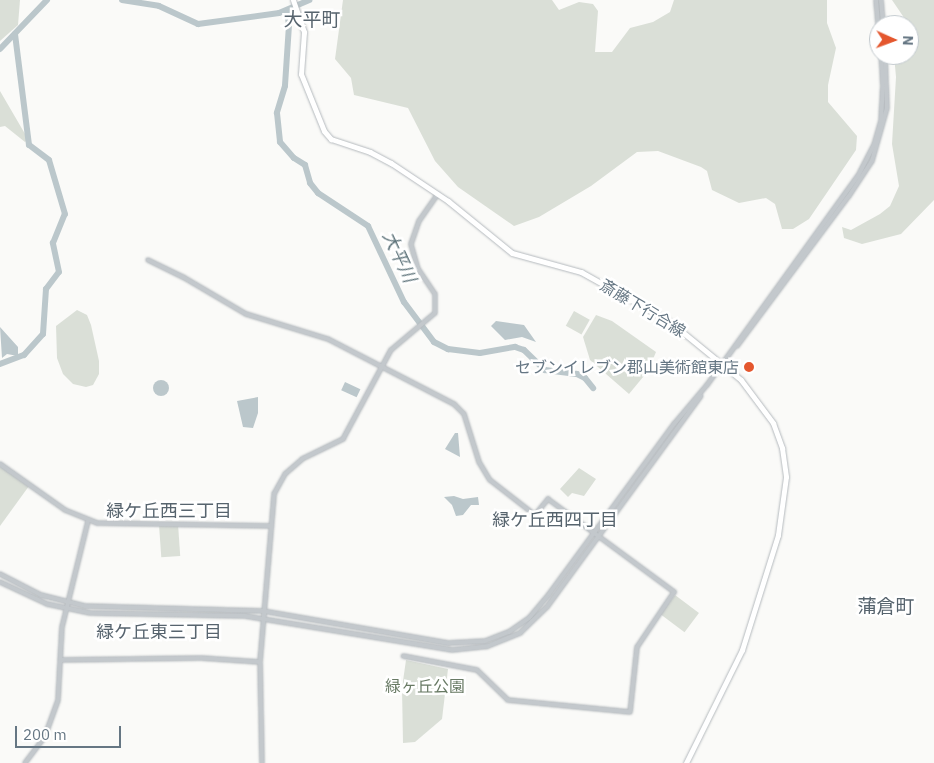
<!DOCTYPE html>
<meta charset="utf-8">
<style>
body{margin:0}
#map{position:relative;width:934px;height:763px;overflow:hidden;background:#fafaf8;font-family:"IBM Plex Sans","Noto Sans JP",sans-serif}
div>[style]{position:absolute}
.green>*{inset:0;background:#dadfd7;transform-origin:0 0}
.water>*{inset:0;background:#bbc7cb;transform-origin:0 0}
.round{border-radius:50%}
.river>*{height:6px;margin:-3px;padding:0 3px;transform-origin:3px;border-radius:3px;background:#bbc7cb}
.roads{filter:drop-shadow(0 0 1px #b5babe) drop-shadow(0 0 1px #b5babe)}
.minor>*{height:4px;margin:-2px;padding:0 2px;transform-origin:2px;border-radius:2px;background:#c3c8cc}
.major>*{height:5px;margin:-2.5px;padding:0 2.5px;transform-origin:2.5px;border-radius:2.5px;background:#fff}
.dots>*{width:14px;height:14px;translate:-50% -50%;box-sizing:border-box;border:2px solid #fff;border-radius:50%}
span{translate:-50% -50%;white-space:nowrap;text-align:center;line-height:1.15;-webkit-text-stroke:5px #fff;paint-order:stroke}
.street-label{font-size:16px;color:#657683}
.poi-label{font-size:16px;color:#657683}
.right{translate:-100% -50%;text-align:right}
.park-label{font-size:16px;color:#687a64}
.water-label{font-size:18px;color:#60757c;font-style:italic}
.neighbourhood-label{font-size:18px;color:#57646e}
.quarter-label{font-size:19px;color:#57646e}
.north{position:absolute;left:869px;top:15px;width:50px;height:50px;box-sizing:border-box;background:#fff;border:1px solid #c1c8cd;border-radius:50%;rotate:92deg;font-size:14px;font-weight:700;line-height:20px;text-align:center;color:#657683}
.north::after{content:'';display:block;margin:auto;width:18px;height:22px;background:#e4572e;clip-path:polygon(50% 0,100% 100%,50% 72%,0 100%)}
.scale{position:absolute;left:15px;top:726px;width:106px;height:22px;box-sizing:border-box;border:2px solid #657683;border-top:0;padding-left:6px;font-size:15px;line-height:18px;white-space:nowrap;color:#657683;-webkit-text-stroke:4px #fff;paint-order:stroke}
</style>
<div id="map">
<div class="green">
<i style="clip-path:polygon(0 0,20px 0,18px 25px,0 41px)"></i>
<i style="clip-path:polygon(343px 0,552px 0,559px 10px,579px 2px,593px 4px,598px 11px,595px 52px,612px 52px,630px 28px,653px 22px,670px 12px,674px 0,827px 0,827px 23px,836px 48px,828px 85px,828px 102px,857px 136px,856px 150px,809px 219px,793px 229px,782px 229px,775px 204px,766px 198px,739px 203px,712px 190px,707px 171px,701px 167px,658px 151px,637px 152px,591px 186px,539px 217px,514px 226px,458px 187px,435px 161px,408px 108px,354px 95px,351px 78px,335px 59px)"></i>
<i style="clip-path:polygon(892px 0,934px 0,934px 200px,901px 234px,862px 244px,844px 238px,842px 227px,851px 230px,880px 214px,890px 206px,899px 186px,892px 144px,896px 77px,894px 55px,909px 55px,909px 25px)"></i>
<i style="clip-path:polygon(0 91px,28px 139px,25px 142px,5px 126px,0 127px)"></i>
<i style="clip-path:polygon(77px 310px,87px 315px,91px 325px,99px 361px,99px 374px,93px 385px,86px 387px,73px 384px,63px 374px,57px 358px,56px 326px)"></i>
<i style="left:574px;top:311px;width:18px;height:17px;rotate:29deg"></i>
<i style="clip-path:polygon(596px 315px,612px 321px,656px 352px,648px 371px,629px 394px,590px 360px,583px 337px)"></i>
<i style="clip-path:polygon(0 466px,29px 486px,0 526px)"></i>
<i style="clip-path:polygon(579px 468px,596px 479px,584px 496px,572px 493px,568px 497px,560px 489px)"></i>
<i style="left:178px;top:524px;width:32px;height:19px;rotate:86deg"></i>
<i style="left:675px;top:595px;width:30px;height:24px;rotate:37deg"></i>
<i style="clip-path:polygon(406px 660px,448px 669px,442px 719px,415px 742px,403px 743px,402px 688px)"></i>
</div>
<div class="water">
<i style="clip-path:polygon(496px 321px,524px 325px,536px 342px,522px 337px,505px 340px,491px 326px)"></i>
<i style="clip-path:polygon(0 327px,18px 347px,18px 356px,7px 354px,2px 358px)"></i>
<i class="round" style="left:153px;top:380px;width:16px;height:16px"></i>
<i style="left:345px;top:382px;width:17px;height:9px;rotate:25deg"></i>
<i style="clip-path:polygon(258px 397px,258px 413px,253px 428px,243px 427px,237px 401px)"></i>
<i style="clip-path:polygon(455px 433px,458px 433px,460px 457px,445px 449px)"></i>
<i style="clip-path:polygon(454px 496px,463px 499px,478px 497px,479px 505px,471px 505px,463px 515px,456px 516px,452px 505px,444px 497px)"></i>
</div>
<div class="river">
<i style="left:122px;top:0;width:37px;rotate:9deg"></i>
<i style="left:159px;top:6px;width:43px;rotate:24.8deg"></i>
<i style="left:198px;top:24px;width:82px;rotate:-7.7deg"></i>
<i style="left:279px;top:13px;width:33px;rotate:-23deg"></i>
<i style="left:287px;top:11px;width:14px;rotate:82deg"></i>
<i style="left:289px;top:25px;width:61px;rotate:93.8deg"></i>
<i style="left:285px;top:86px;width:28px;rotate:107deg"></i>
<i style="left:277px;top:113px;width:29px;rotate:84deg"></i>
<i style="left:280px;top:142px;width:21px;rotate:49deg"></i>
<i style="left:294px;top:158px;width:13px;rotate:32deg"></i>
<i style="left:305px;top:165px;width:19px;rotate:74deg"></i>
<i style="left:310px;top:183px;width:13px;rotate:51deg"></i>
<i style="left:318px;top:193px;width:60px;rotate:33.4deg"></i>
<i style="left:368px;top:226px;width:84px;rotate:64.7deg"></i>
<i style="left:404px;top:302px;width:50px;rotate:53.1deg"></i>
<i style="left:434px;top:342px;width:16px;rotate:27deg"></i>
<i style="left:448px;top:349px;width:32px;rotate:7deg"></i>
<i style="left:480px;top:353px;width:36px;rotate:-10deg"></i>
<i style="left:515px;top:347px;width:9px;rotate:18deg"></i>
<i style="left:524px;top:350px;width:29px;rotate:44deg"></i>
<i style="left:545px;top:370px;width:32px;rotate:7deg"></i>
<i style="left:577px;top:374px;width:9px;rotate:27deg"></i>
<i style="left:585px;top:378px;width:13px;rotate:51deg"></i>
<i style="left:0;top:49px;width:68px;rotate:-46.2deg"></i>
<i style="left:0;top:364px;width:26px;rotate:-21deg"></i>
<i style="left:24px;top:355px;width:28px;rotate:-48deg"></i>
<i style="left:43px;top:334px;width:45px;rotate:-86.2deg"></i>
<i style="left:46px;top:289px;width:21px;rotate:-53deg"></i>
<i style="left:59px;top:272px;width:30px;rotate:-102deg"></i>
<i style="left:53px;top:243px;width:31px;rotate:-68deg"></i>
<i style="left:65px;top:214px;width:56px;rotate:-106.5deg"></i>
<i style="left:49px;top:160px;width:25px;rotate:-143deg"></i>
<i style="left:29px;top:145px;width:112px;rotate:-97.2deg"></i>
</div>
<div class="roads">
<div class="minor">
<i style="left:876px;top:0;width:35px;rotate:85deg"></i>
<i style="left:881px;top:0;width:25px;rotate:85deg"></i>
<i style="left:148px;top:260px;width:39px;rotate:26deg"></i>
<i style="left:183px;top:277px;width:73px;rotate:30.4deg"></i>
<i style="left:246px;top:314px;width:86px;rotate:17deg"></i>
<i style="left:328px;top:339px;width:142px;rotate:27.3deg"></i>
<i style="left:454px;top:404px;width:14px;rotate:45deg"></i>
<i style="left:464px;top:414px;width:50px;rotate:72.6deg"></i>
<i style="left:479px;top:462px;width:21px;rotate:59deg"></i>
<i style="left:490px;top:480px;width:57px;rotate:37.9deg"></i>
<i style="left:535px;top:515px;width:21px;rotate:-51deg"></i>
<i style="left:548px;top:499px;width:157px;rotate:36.4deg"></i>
<i style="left:674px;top:592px;width:66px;rotate:123.9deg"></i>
<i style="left:637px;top:647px;width:65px;rotate:96.1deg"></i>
<i style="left:630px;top:712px;width:123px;rotate:-174.4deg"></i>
<i style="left:508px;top:700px;width:43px;rotate:-135.9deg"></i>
<i style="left:477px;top:670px;width:75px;rotate:-169.3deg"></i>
<i style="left:737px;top:346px;width:187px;rotate:-53.3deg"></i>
<i style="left:849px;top:196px;width:42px;rotate:-56.7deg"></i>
<i style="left:872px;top:161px;width:55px;rotate:-74.2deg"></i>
<i style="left:887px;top:108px;width:53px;rotate:-92.2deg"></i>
<i style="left:0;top:464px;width:80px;rotate:35.3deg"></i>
<i style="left:65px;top:510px;width:35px;rotate:22deg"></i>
<i style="left:97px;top:523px;width:174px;rotate:1deg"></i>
<i style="left:0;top:574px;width:46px;rotate:27.1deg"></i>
<i style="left:41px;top:595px;width:45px;rotate:14deg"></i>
<i style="left:85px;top:606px;width:178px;rotate:1.6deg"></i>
<i style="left:263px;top:611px;width:189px;rotate:9.8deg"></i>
<i style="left:449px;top:643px;width:36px;rotate:-3deg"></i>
<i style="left:485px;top:641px;width:26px;rotate:-21deg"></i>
<i style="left:509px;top:632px;width:24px;rotate:-35deg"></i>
<i style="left:529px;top:618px;width:31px;rotate:-50deg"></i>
<i style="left:549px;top:594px;width:211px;rotate:-53.7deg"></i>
<i style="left:674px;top:424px;width:51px;rotate:-49.8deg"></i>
<i style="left:707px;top:385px;width:258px;rotate:-54.2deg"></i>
<i style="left:858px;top:176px;width:35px;rotate:-63deg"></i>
<i style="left:874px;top:145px;width:25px;rotate:-74deg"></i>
<i style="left:881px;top:121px;width:33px;rotate:-87deg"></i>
<i style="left:883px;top:88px;width:33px;rotate:-93deg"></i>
<i style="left:0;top:582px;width:52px;rotate:25.1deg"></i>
<i style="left:47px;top:604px;width:44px;rotate:11.8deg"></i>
<i style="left:90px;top:613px;width:155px;rotate:1.1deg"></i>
<i style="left:245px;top:616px;width:210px;rotate:9.3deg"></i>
<i style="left:452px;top:650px;width:36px;rotate:-6deg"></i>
<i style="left:488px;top:646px;width:35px;rotate:-22deg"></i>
<i style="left:520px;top:633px;width:37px;rotate:-44deg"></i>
<i style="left:547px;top:607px;width:261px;rotate:-53.9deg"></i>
<i style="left:60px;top:660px;width:141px;rotate:-0.8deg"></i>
<i style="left:201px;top:658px;width:59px;rotate:3.9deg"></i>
<i style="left:25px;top:763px;width:34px;rotate:-53deg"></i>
<i style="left:45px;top:736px;width:38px;rotate:-70deg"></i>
<i style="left:58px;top:700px;width:73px;rotate:-86.9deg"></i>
<i style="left:62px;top:627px;width:109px;rotate:-76.2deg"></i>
<i style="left:262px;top:763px;width:101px;rotate:-91.1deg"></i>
<i style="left:260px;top:662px;width:169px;rotate:-85.2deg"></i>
<i style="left:274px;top:494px;width:23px;rotate:-61deg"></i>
<i style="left:285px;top:474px;width:23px;rotate:-41deg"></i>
<i style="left:302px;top:459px;width:46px;rotate:-26deg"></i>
<i style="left:343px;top:439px;width:101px;rotate:-61.7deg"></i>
<i style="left:391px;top:350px;width:57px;rotate:-40.1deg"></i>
<i style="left:435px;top:313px;width:19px;rotate:-90deg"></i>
<i style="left:435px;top:294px;width:30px;rotate:-124deg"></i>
<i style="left:418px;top:269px;width:26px;rotate:-106deg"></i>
<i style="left:411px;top:244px;width:24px;rotate:-71deg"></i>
<i style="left:419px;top:221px;width:33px;rotate:-55deg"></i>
</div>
<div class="major">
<i style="left:293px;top:0;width:34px;rotate:71deg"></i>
<i style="left:304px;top:32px;width:42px;rotate:94.1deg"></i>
<i style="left:301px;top:74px;width:61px;rotate:68deg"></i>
<i style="left:324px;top:131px;width:11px;rotate:49deg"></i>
<i style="left:331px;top:139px;width:41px;rotate:18.4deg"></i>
<i style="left:370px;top:152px;width:24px;rotate:28deg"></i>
<i style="left:391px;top:163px;width:69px;rotate:33.7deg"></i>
<i style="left:448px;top:201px;width:82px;rotate:39.1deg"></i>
<i style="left:512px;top:253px;width:72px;rotate:15.4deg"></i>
<i style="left:581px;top:272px;width:101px;rotate:29.1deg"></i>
<i style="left:669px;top:321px;width:93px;rotate:39.3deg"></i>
<i style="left:741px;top:380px;width:54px;rotate:53.3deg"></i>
<i style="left:773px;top:423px;width:27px;rotate:70deg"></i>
<i style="left:782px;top:448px;width:29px;rotate:82deg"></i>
<i style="left:786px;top:477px;width:59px;rotate:97.9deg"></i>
<i style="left:778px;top:535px;width:121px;rotate:107.4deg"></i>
<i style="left:742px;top:650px;width:126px;rotate:116.4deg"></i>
</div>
</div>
<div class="dots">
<i style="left:749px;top:367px;background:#e4572e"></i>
</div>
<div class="street-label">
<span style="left:643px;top:308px;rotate:31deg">斎藤下行合線</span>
</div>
<div class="poi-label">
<span class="right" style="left:739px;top:367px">セブンイレブン郡山美術館東店</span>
</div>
<div class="park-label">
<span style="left:425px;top:686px">緑ヶ丘公園</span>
</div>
<div class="water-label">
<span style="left:399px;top:257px;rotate:65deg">大平川</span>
</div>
<div class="neighbourhood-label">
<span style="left:169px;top:511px">緑ケ丘西三丁目</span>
<span style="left:555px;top:520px">緑ケ丘西四丁目</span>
<span style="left:159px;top:632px">緑ケ丘東三丁目</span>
</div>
<div class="quarter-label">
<span style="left:312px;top:20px">大平町</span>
<span style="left:886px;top:607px">蒲倉町</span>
</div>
<div class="north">N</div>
<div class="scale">200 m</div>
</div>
